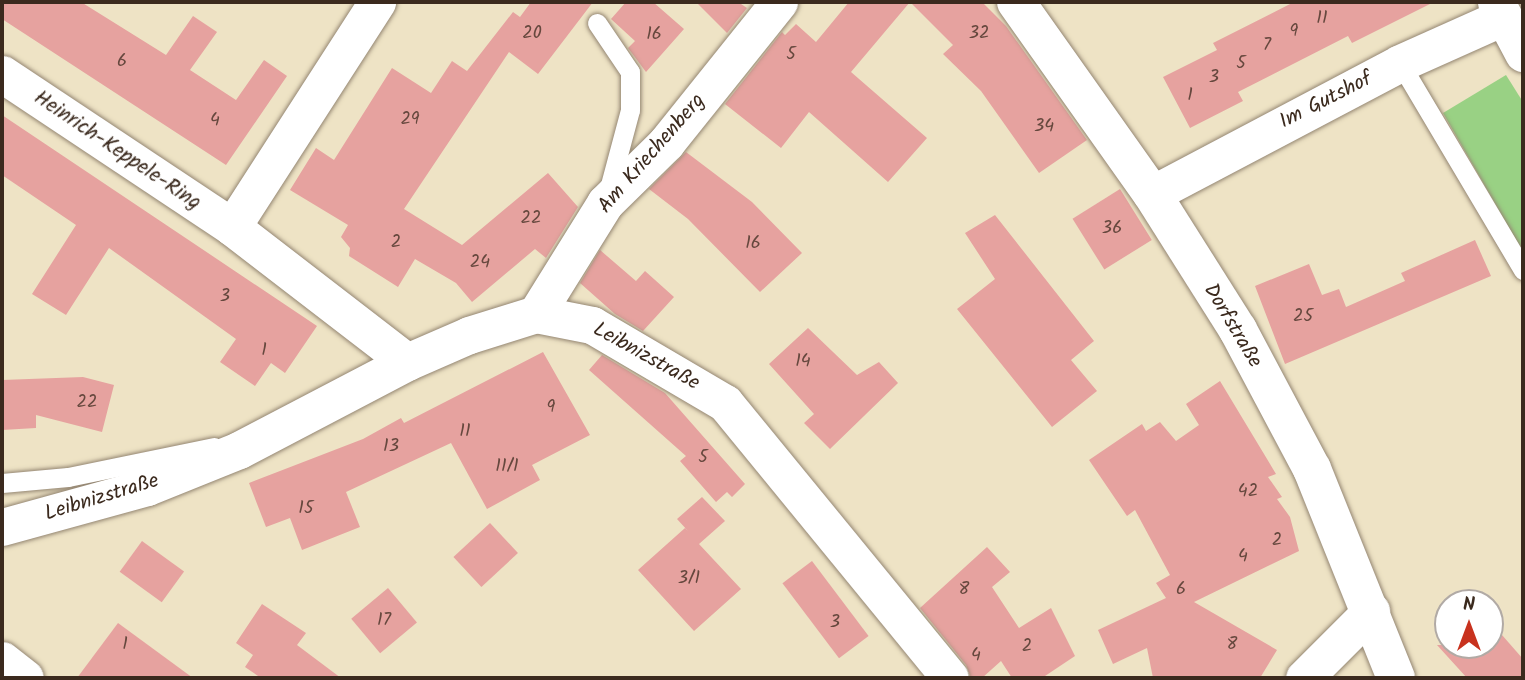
<!DOCTYPE html>
<meta charset="utf-8">
<style>
body{margin:0}
#map{position:relative;width:1525px;height:680px;overflow:hidden;background:#eee3c5;font-family:Kalam,sans-serif}
div>[style]{position:absolute}
.green>*{inset:0;background:#99d184}
.building>*{inset:0;background:#e6a29f;transform-origin:0 0}
.roads{filter:drop-shadow(0 0 2px #948672) drop-shadow(0 0 2px #948672)}
.lane>*{height:19px;margin:-9.5px;padding:0 9.5px;transform-origin:9.5px;border-radius:9.5px;background:#fff}
.street>*{height:37px;margin:-18.5px;padding:0 18.5px;transform-origin:18.5px;border-radius:18.5px;background:#fff}
.secondary>*{height:38px;margin:-19px;padding:0 19px;transform-origin:19px;border-radius:19px;background:#fff}
span{translate:-50% -50%;white-space:nowrap;text-align:center;line-height:1.15;-webkit-text-stroke:5px #fff;paint-order:stroke}
.number-label{font-size:18px;color:#66483e}
.number-label span{-webkit-text-stroke-width:0}
.street-label{font-size:21px;color:#3b2a1e}
.frame{position:absolute;inset:0;border:4px solid #3b2a1e;pointer-events:none}
.north{position:absolute;left:1434px;top:589px;width:70px;height:70px;box-sizing:border-box;background:#fff;border:2px solid #b1aaa5;border-radius:50%;rotate:0deg;font-size:19px;font-weight:700;line-height:28px;text-align:center;color:#3b2a1e}
.north::after{content:'';display:block;margin:auto;width:24px;height:32px;background:#c8321e;clip-path:polygon(50% 0,100% 100%,50% 72%,0 100%)}
</style>
<div id="map">
<div class="green">
<i style="clip-path:polygon(1506px 75px,1523px 102px,1523px 252px,1443px 113px)"></i>
</div>
<div class="building">
<i style="clip-path:polygon(2px 2px,81px 2px,166px 55px,193px 16px,217px 32px,190px 70px,236px 100px,264px 60px,287px 76px,226px 165px,2px 19px)"></i>
<i style="clip-path:polygon(531px 2px,593px 2px,538px 74px,509px 52px,404px 209px,462px 245px,548px 173px,578px 207px,546px 258px,535px 249px,472px 302px,456px 283px,415px 259px,398px 287px,349px 256px,350px 248px,341px 237px,348px 225px,290px 190px,316px 148px,334px 160px,392px 68px,431px 93px,452px 61px,467px 71px,513px 12px,520px 17px)"></i>
<i style="clip-path:polygon(626px 2px,653px 2px,684px 29px,646px 72px,628px 48px,635px 41px,611px 19px)"></i>
<i style="clip-path:polygon(696px 2px,738px 2px,747px 8px,727px 33px)"></i>
<i style="clip-path:polygon(849px 2px,910px 2px,851px 72px,927px 138px,888px 182px,809px 112px,781px 148px,725px 104px,782px 32px,785px 35px,796px 24px,816px 42px)"></i>
<i style="clip-path:polygon(910px 2px,982px 2px,1006px 26px,1087px 140px,1039px 173px,981px 91px,943px 54px,953px 45px)"></i>
<i style="clip-path:polygon(1294px 2px,1434px 2px,1352px 43px,1348px 36px,1238px 92px,1243px 101px,1190px 128px,1163px 77px,1217px 50px,1213px 43px)"></i>
<i style="clip-path:polygon(2px 115px,317px 326px,285px 373px,271px 363px,255px 386px,220px 362px,236px 339px,109px 248px,66px 315px,32px 294px,76px 225px,2px 175px)"></i>
<i style="clip-path:polygon(686px 152px,752px 202px,802px 253px,760px 292px,688px 219px,649px 189px)"></i>
<i style="left:1120px;top:189px;width:60px;height:56px;rotate:58deg"></i>
<i style="clip-path:polygon(995px 215px,1094px 341px,1071px 360px,1097px 391px,1052px 427px,957px 309px,995px 279px,965px 233px)"></i>
<i style="clip-path:polygon(1475px 240px,1491px 276px,1285px 364px,1255px 286px,1309px 264px,1322px 295px,1339px 289px,1346px 307px,1405px 281px,1401px 273px)"></i>
<i style="clip-path:polygon(600px 250px,636px 281px,645px 271px,674px 297px,643px 331px,615px 314px,580px 283px)"></i>
<i style="clip-path:polygon(808px 328px,857px 375px,879px 362px,898px 383px,830px 449px,804px 423px,814px 414px,769px 364px)"></i>
<i style="clip-path:polygon(543px 352px,590px 435px,532px 465px,540px 480px,487px 509px,451px 443px,346px 492px,360px 527px,302px 550px,290px 518px,266px 527px,249px 483px,363px 439px,401px 418px,404px 423px)"></i>
<i style="clip-path:polygon(602px 355px,665px 393px,745px 484px,732px 497px,727px 492px,716px 502px,680px 461px,686px 456px,589px 370px)"></i>
<i style="clip-path:polygon(83px 377px,114px 385px,102px 432px,36px 415px,36px 428px,2px 430px,2px 380px)"></i>
<i style="clip-path:polygon(1220px 381px,1276px 474px,1268px 477px,1282px 497px,1277px 499px,1290px 517px,1299px 551px,1194px 602px,1277px 650px,1260px 678px,1153px 678px,1147px 648px,1113px 664px,1098px 630px,1166px 598px,1156px 583px,1170px 575px,1135px 510px,1127px 516px,1089px 460px,1142px 424px,1146px 431px,1160px 422px,1176px 441px,1199px 425px,1186px 404px)"></i>
<i style="clip-path:polygon(702px 497px,725px 521px,699px 544px,741px 589px,694px 631px,638px 570px,685px 528px,688px 531px,677px 519px)"></i>
<i style="left:490px;top:523px;width:41px;height:50px;rotate:47deg"></i>
<i style="left:142px;top:541px;width:52px;height:38px;rotate:36deg"></i>
<i style="clip-path:polygon(987px 547px,1010px 572px,992px 587px,1019px 628px,1051px 608px,1075px 656px,1042px 678px,1012px 678px,1001px 661px,982px 678px,971px 678px,966px 665px,920px 608px)"></i>
<i style="left:812px;top:561px;width:94px;height:37px;rotate:53deg"></i>
<i style="left:388px;top:588px;width:45px;height:48px;rotate:50deg"></i>
<i style="clip-path:polygon(262px 604px,306px 633px,297px 645px,341px 678px,261px 678px,245px 667px,253px 655px,236px 643px)"></i>
<i style="clip-path:polygon(118px 623px,193px 678px,77px 678px)"></i>
<i style="clip-path:polygon(1495px 627px,1523px 659px,1523px 678px,1467px 678px,1437px 645px,1490px 645px,1490px 631px)"></i>
</div>
<div class="roads">
<div class="lane">
<i style="left:597px;top:23px;width:59px;rotate:56deg"></i>
<i style="left:630px;top:72px;width:38px;rotate:90deg"></i>
<i style="left:630px;top:110px;width:85px;rotate:105deg"></i>
<i style="left:1400px;top:63px;width:241px;rotate:59.3deg"></i>
<i style="left:2px;top:483px;width:66px;rotate:-5.2deg"></i>
<i style="left:68px;top:477px;width:149px;rotate:-11.6deg"></i>
</div>
<div class="street">
<i style="left:1496px;top:2px;width:58px;rotate:62.1deg"></i>
<i style="left:2px;top:74px;width:276px;rotate:33.6deg"></i>
<i style="left:232px;top:227px;width:221px;rotate:37.6deg"></i>
<i style="left:1152px;top:194px;width:280px;rotate:-27.8deg"></i>
<i style="left:1400px;top:63px;width:113px;rotate:-24.1deg"></i>
<i style="left:232px;top:227px;width:268px;rotate:-57.2deg"></i>
<i style="left:536px;top:314px;width:131px;rotate:-58.1deg"></i>
<i style="left:605px;top:203px;width:86px;rotate:-44.5deg"></i>
<i style="left:666px;top:143px;width:181px;rotate:-51.3deg"></i>
<i style="left:2px;top:527px;width:150px;rotate:-15.4deg"></i>
<i style="left:147px;top:487px;width:99px;rotate:-21.9deg"></i>
<i style="left:239px;top:450px;width:190px;rotate:-27.6deg"></i>
<i style="left:407px;top:362px;width:68px;rotate:-23.5deg"></i>
<i style="left:469px;top:335px;width:70px;rotate:-17.4deg"></i>
<i style="left:536px;top:314px;width:57px;rotate:11.1deg"></i>
<i style="left:592px;top:325px;width:154px;rotate:30.4deg"></i>
<i style="left:725px;top:403px;width:355px;rotate:50.7deg"></i>
<i style="left:2px;top:660px;width:29px;rotate:38deg"></i>
<i style="left:1304px;top:678px;width:95px;rotate:-45deg"></i>
</div>
<div class="secondary">
<i style="left:1016px;top:2px;width:235px;rotate:54.7deg"></i>
<i style="left:1152px;top:194px;width:161px;rotate:57.7deg"></i>
<i style="left:1238px;top:330px;width:157px;rotate:62deg"></i>
<i style="left:1312px;top:469px;width:225px;rotate:68.1deg"></i>
</div>
</div>
<div class="number-label">
<span style="left:1322px;top:19px">11</span>
<span style="left:1294px;top:32px">9</span>
<span style="left:532px;top:34px">20</span>
<span style="left:979px;top:34px">32</span>
<span style="left:654px;top:35px">16</span>
<span style="left:1267px;top:46px">7</span>
<span style="left:791px;top:55px">5</span>
<span style="left:122px;top:62px">6</span>
<span style="left:1241px;top:64px">5</span>
<span style="left:1214px;top:78px">3</span>
<span style="left:1190px;top:96px">1</span>
<span style="left:410px;top:120px">29</span>
<span style="left:215px;top:121px">4</span>
<span style="left:1044px;top:127px">34</span>
<span style="left:531px;top:219px">22</span>
<span style="left:1112px;top:229px">36</span>
<span style="left:396px;top:243px">2</span>
<span style="left:753px;top:244px">16</span>
<span style="left:480px;top:263px">24</span>
<span style="left:225px;top:297px">3</span>
<span style="left:1303px;top:317px">25</span>
<span style="left:264px;top:351px">1</span>
<span style="left:803px;top:362px">14</span>
<span style="left:87px;top:403px">22</span>
<span style="left:551px;top:408px">9</span>
<span style="left:465px;top:432px">11</span>
<span style="left:391px;top:447px">13</span>
<span style="left:703px;top:458px">5</span>
<span style="left:507px;top:467px">11/1</span>
<span style="left:1248px;top:492px">42</span>
<span style="left:306px;top:509px">15</span>
<span style="left:1277px;top:541px">2</span>
<span style="left:1243px;top:557px">4</span>
<span style="left:689px;top:579px">3/1</span>
<span style="left:964px;top:590px">8</span>
<span style="left:1181px;top:590px">6</span>
<span style="left:384px;top:621px">17</span>
<span style="left:835px;top:623px">3</span>
<span style="left:125px;top:645px">1</span>
<span style="left:1232px;top:645px">8</span>
<span style="left:1027px;top:647px">2</span>
<span style="left:976px;top:656px">4</span>
</div>
<div class="street-label">
<span style="left:1326px;top:101px;rotate:-27deg">Im Gutshof</span>
<span style="left:117px;top:151px;rotate:34deg">Heinrich-Keppele-Ring</span>
<span style="left:652px;top:154px;rotate:-49deg">Am Kriechenberg</span>
<span style="left:1232px;top:326px;rotate:59deg">Dorfstraße</span>
<span style="left:646px;top:357px;rotate:29deg">Leibnizstraße</span>
<span style="left:102px;top:498px;rotate:-17deg">Leibnizstraße</span>
</div>
<div class="frame"></div>
<div class="north">N</div>
</div>
